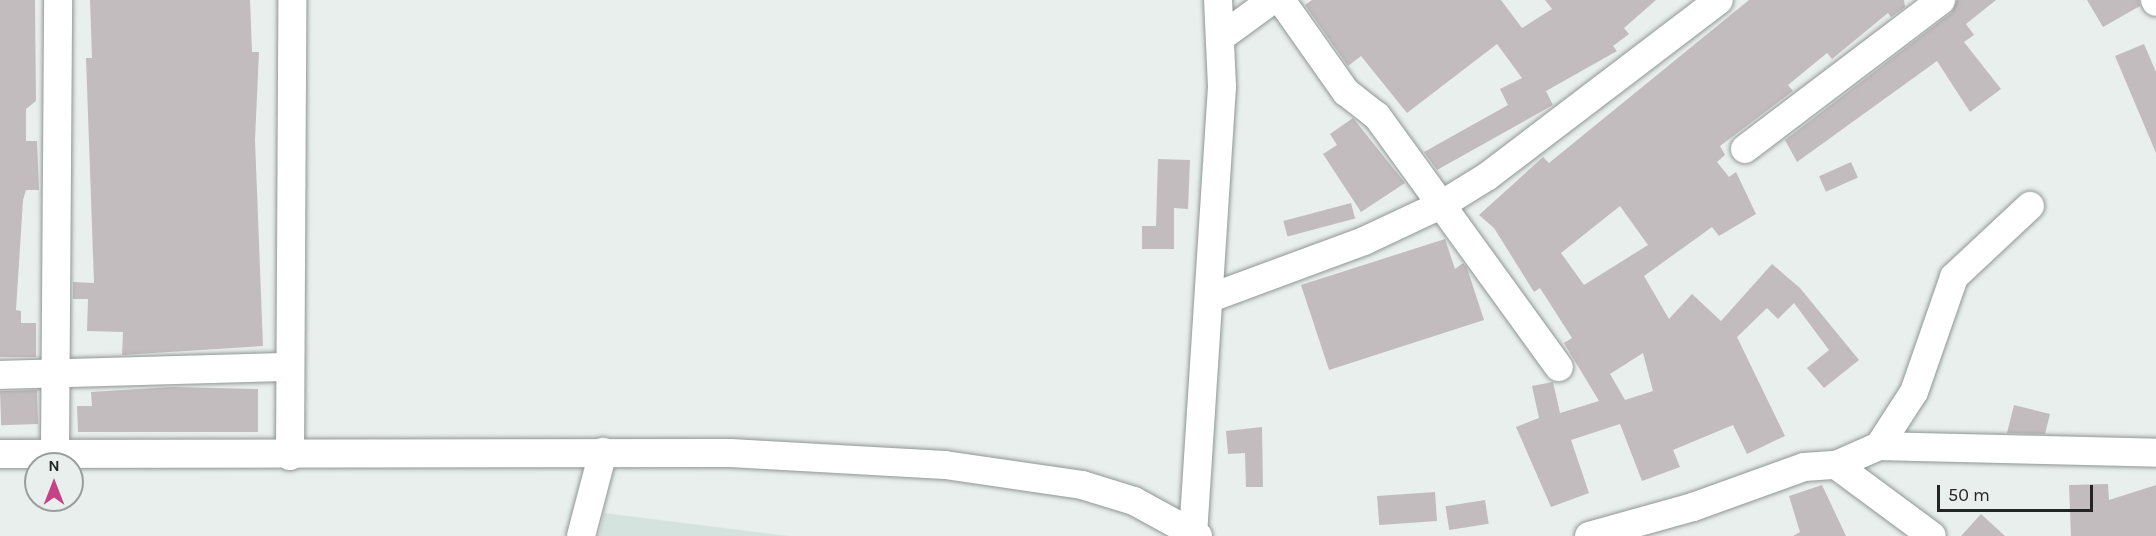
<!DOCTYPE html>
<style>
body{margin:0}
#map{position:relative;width:2156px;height:536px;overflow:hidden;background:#e9efed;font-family:Karla,sans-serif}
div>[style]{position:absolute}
.built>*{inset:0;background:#d5e3de}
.building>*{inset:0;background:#c2bcbf;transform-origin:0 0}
.roads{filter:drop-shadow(0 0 2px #909694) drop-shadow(0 0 2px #909694)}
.minor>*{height:28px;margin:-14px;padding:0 14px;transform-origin:14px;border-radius:14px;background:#fff}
span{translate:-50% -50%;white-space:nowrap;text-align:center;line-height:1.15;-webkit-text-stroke:4.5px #e9efed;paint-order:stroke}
.north{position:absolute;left:24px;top:452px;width:60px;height:60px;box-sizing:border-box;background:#e9efed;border:2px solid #999e9d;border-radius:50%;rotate:0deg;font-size:16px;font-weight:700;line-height:24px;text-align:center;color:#222524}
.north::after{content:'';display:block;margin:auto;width:21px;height:27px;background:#c64286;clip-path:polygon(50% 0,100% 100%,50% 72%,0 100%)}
.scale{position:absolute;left:1937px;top:485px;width:156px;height:27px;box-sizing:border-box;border:3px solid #222524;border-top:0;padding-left:8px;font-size:18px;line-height:21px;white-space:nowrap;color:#222524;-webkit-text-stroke:4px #e9efed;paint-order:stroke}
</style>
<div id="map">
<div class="built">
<i style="clip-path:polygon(604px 513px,789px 536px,599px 536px)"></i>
</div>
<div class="building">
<i style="clip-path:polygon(0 0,35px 0,36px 101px,26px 109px,26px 141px,37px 141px,39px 190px,26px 190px,23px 200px,16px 310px,21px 311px,21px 323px,36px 323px,36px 357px,0 357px)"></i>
<i style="clip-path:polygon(90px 0,250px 0,252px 52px,259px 52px,255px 140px,263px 346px,122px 355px,123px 332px,87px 331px,88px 299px,73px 299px,73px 282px,94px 283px,86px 58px,92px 58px)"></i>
<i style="clip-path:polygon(1312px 0,1501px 0,1522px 28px,1552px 9px,1545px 0,1656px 0,1624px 28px,1629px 34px,1613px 46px,1617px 51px,1546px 91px,1553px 105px,1437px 170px,1424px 152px,1508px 105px,1500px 89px,1522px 78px,1497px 44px,1407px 113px,1361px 56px,1348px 66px,1305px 5px)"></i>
<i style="clip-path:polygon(evenodd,1749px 0,1904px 0,1905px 7px,1891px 17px,1888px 13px,1832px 59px,1827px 53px,1788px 85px,1793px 91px,1720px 146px,1725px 155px,1717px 162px,1729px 177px,1736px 172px,1756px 214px,1719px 236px,1712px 227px,1644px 276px,1669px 319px,1692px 294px,1721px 321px,1772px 264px,1800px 288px,1859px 360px,1824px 388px,1807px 368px,1829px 350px,1794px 303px,1778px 319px,1767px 308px,1737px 337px,1785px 436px,1747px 454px,1733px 425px,1673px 450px,1680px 467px,1642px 481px,1620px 424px,1571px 440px,1589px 493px,1551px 507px,1516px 427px,1539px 418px,1532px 386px,1553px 382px,1560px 413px,1599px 401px,1564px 343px,1572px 338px,1540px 288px,1534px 292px,1494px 228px,1479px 215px,1543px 157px,1549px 163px,1749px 0,1620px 206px,1648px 245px,1584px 285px,1561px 253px,1620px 206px,1749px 0,1643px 353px,1653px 391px,1625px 400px,1610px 374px,1643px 353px)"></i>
<i style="clip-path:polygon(1957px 0,1996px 0,1966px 24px,1974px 35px,1964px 42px,2001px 89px,1970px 112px,1937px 61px,1797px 162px,1785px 140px,1951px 13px)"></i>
<i style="clip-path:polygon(2087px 0,2139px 0,2140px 6px,2103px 27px)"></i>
<i style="clip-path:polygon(2144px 44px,2156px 72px,2156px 153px,2115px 56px)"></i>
<i style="clip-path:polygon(1353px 118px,1405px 183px,1361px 212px,1323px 154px,1337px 145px,1330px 134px)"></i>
<i style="clip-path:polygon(1158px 159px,1190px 160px,1188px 209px,1174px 208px,1174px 249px,1142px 249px,1142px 226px,1156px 226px)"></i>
<i style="left:1851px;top:162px;width:17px;height:35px;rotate:66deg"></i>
<i style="left:1351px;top:203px;width:16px;height:70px;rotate:75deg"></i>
<i style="clip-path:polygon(1445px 239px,1455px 269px,1463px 263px,1467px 268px,1484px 320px,1329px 370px,1301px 285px)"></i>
<i style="clip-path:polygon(172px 387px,258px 389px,258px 432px,78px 432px,77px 406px,92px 406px,91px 392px)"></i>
<i style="left:37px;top:390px;width:34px;height:37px;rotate:88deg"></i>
<i style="clip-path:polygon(2014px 405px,2050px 414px,2045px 434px,2007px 433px)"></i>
<i style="clip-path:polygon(1262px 427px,1263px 487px,1246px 487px,1245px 453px,1228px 454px,1226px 431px)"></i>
<i style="clip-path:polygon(2108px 484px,2109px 500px,2156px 485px,2156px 536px,2071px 536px,2069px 485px)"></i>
<i style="clip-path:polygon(1822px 485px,1846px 536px,1793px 536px,1800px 532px,1789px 496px)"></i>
<i style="left:1435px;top:492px;width:29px;height:58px;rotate:86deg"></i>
<i style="left:1485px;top:500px;width:24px;height:40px;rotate:81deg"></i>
<i style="clip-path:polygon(1981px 514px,2005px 536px,1961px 536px)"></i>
</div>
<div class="roads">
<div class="minor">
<i style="left:1281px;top:0;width:113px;rotate:54.8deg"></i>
<i style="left:1346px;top:92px;width:39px;rotate:38deg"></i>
<i style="left:1377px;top:116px;width:310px;rotate:54.1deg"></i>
<i style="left:2155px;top:0;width:2px;rotate:63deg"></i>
<i style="left:1224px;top:35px;width:59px;rotate:-36.1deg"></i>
<i style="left:1745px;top:149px;width:246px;rotate:-37.2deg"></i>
<i style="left:1210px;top:298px;width:164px;rotate:-20.3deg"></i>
<i style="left:1364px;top:241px;width:85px;rotate:-25.1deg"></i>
<i style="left:1441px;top:205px;width:55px;rotate:-31.7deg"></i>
<i style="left:1488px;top:176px;width:290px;rotate:-37.3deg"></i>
<i style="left:0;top:375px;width:288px;rotate:-1.6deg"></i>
<i style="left:1879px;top:446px;width:64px;rotate:-57.1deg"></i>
<i style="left:1914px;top:392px;width:122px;rotate:-70.8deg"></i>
<i style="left:1954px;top:277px;width:104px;rotate:-43.1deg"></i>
<i style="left:55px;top:451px;width:451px;rotate:-89.6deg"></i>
<i style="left:0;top:454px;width:730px;rotate:-0.08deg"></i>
<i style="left:730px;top:453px;width:215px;rotate:3.2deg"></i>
<i style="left:945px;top:465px;width:138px;rotate:8.3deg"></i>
<i style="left:1082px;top:485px;width:54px;rotate:17.1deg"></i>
<i style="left:1134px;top:501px;width:73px;rotate:28.7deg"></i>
<i style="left:290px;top:456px;width:456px;rotate:-89.7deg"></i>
<i style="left:1836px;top:465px;width:47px;rotate:-23.8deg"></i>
<i style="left:1879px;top:446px;width:277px;rotate:1.4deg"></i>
<i style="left:1193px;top:535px;width:449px;rotate:-86.3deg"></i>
<i style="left:1222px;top:87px;width:87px;rotate:-92.6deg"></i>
<i style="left:581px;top:536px;width:87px;rotate:-75.3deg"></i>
<i style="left:1589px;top:536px;width:108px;rotate:-15.6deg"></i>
<i style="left:1693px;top:507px;width:118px;rotate:-19.8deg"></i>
<i style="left:1804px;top:467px;width:32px;rotate:-4deg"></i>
<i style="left:1836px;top:465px;width:119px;rotate:36.5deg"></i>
</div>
</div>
<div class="north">N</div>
<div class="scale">50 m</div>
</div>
